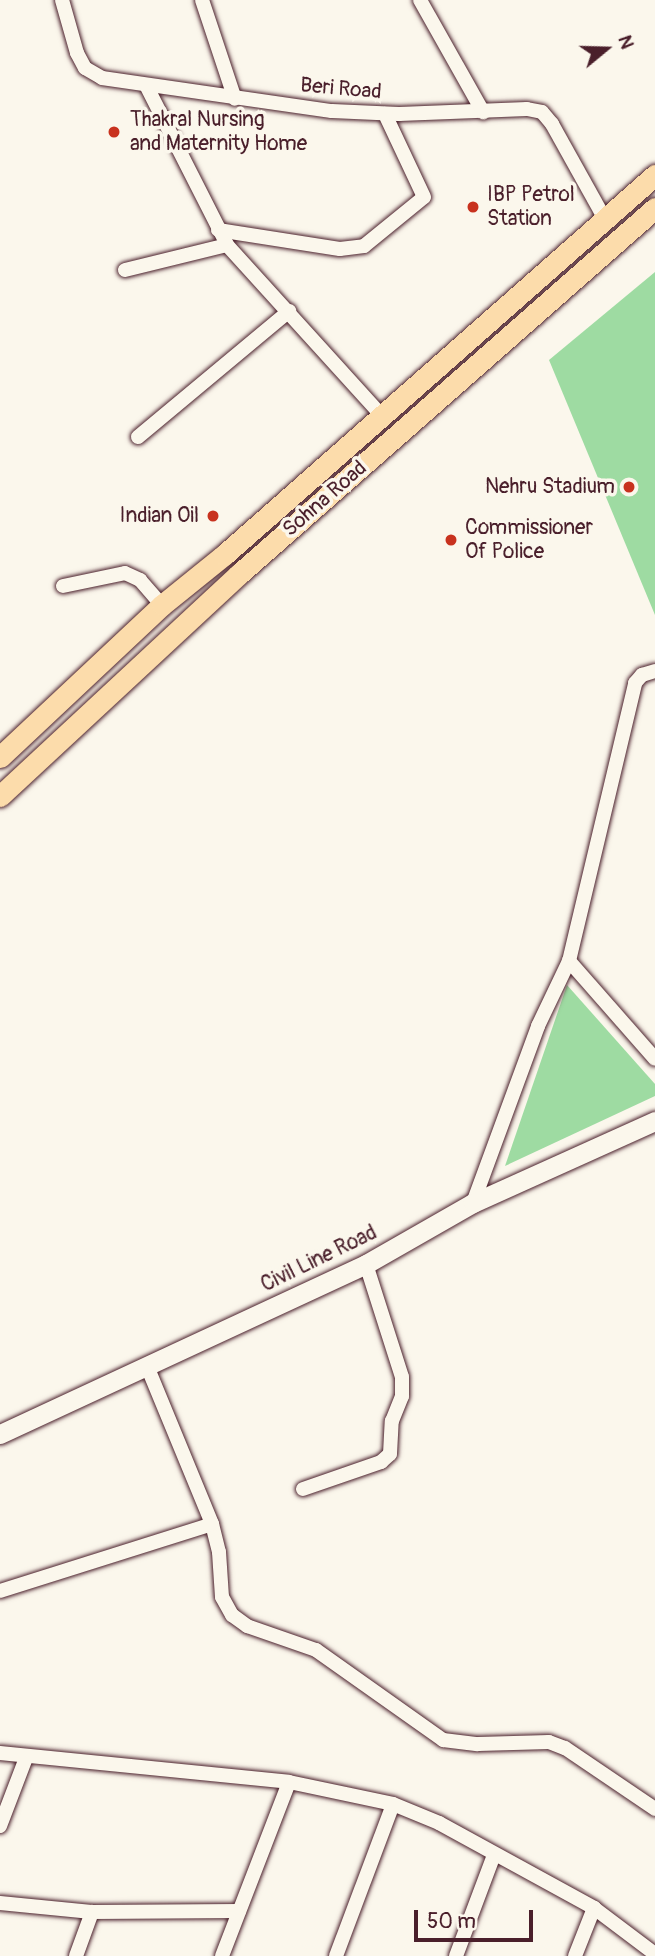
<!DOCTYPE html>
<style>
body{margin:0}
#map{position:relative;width:655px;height:1956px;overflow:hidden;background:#fbf7ec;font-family:Pangolin,sans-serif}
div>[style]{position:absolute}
.green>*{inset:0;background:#9edba2}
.roads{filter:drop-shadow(0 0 2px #4a1f2b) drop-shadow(0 0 2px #4a1f2b)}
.street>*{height:14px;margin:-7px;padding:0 7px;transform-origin:7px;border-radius:7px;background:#fbf7ec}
.secondary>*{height:19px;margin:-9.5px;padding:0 9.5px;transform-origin:9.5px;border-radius:9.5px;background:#fbf7ec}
.primary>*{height:21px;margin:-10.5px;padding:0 10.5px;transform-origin:10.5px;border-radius:10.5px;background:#fcdcab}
.dots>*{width:19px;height:19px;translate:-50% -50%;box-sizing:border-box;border:4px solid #fbf7ec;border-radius:50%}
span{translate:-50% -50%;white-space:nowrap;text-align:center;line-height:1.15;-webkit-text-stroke:7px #fbf7ec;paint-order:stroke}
.street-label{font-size:21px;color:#4a1f2b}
.poi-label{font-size:21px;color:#4a1f2b}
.left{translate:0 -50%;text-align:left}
.right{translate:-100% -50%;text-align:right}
.north{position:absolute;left:571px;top:14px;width:70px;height:70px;-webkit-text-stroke:5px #fbf7ec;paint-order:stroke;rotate:71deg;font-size:19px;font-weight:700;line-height:28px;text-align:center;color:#4a1f2b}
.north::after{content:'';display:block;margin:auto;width:24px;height:32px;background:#4a1f2b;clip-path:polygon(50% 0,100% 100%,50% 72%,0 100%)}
.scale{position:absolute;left:414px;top:1910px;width:119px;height:32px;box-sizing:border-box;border:4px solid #4a1f2b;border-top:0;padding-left:9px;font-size:21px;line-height:24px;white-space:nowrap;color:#4a1f2b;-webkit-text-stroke:5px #fbf7ec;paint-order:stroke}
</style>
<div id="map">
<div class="green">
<i style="clip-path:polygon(655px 272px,655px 615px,549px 360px)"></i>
<i style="clip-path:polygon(567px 985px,655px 1084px,655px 1096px,505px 1166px)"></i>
</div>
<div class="roads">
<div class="street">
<i style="left:62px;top:0;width:55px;rotate:74.2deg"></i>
<i style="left:77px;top:53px;width:17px;rotate:62deg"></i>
<i style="left:85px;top:68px;width:20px;rotate:30deg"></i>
<i style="left:102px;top:78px;width:232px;rotate:8.2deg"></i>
<i style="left:332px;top:111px;width:67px;rotate:2.6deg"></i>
<i style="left:399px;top:114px;width:128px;rotate:-2.2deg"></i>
<i style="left:527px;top:109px;width:15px;rotate:11deg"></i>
<i style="left:542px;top:112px;width:16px;rotate:50deg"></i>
<i style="left:552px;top:124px;width:111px;rotate:60.9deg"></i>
<i style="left:202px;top:0;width:104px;rotate:71.6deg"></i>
<i style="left:420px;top:0;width:129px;rotate:60.6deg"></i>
<i style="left:146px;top:85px;width:179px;rotate:63.1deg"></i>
<i style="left:227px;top:245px;width:229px;rotate:47.8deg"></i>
<i style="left:218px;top:230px;width:123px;rotate:8.9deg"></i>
<i style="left:340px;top:249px;width:24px;rotate:-7deg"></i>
<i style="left:364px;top:246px;width:77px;rotate:-39.2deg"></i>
<i style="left:424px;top:197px;width:92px;rotate:-115.2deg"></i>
<i style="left:125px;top:270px;width:105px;rotate:-13.8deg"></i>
<i style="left:138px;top:437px;width:197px;rotate:-39.8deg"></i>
<i style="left:63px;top:586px;width:63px;rotate:-11.8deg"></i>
<i style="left:125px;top:573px;width:17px;rotate:25deg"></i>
<i style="left:140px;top:580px;width:33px;rotate:49deg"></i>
<i style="left:569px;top:961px;width:130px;rotate:48.7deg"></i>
<i style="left:473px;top:1203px;width:189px;rotate:-69.8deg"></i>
<i style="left:538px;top:1026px;width:72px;rotate:-64.5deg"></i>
<i style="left:569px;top:961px;width:286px;rotate:-76.6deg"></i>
<i style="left:635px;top:683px;width:11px;rotate:-49deg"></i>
<i style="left:642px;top:675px;width:14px;rotate:-17deg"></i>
<i style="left:147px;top:1366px;width:171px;rotate:67.6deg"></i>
<i style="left:212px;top:1524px;width:29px;rotate:76deg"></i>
<i style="left:219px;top:1552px;width:45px;rotate:86.2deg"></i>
<i style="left:222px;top:1597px;width:21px;rotate:61deg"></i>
<i style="left:232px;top:1615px;width:19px;rotate:36deg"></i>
<i style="left:247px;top:1626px;width:73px;rotate:19.2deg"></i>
<i style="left:316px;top:1650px;width:156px;rotate:35.3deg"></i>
<i style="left:443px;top:1740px;width:35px;rotate:7deg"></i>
<i style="left:478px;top:1744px;width:71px;rotate:-1.6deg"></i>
<i style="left:549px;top:1742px;width:17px;rotate:21deg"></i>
<i style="left:565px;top:1748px;width:109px;rotate:34.1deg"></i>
<i style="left:303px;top:1489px;width:83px;rotate:-19.1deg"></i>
<i style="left:381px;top:1462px;width:12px;rotate:-42deg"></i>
<i style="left:390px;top:1454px;width:33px;rotate:-87deg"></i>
<i style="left:392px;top:1421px;width:27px;rotate:-68deg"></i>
<i style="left:402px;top:1396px;width:19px;rotate:-90deg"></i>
<i style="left:402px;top:1377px;width:119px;rotate:-107.7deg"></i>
<i style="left:0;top:1591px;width:222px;rotate:-17.5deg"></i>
<i style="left:0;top:1753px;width:290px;rotate:5.7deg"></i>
<i style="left:289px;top:1782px;width:106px;rotate:11.9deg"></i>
<i style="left:393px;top:1804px;width:50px;rotate:22.4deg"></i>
<i style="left:439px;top:1823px;width:177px;rotate:28.7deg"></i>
<i style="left:594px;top:1908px;width:76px;rotate:37deg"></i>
<i style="left:0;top:1826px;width:73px;rotate:-69.1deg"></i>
<i style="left:0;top:1903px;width:92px;rotate:5.6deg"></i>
<i style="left:92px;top:1912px;width:147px;rotate:-0.4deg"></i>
<i style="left:76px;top:1956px;width:47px;rotate:-70deg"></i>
<i style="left:222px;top:1956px;width:186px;rotate:-68.9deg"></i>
<i style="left:336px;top:1956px;width:162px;rotate:-69.4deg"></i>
<i style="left:456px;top:1956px;width:108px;rotate:-69.4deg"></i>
<i style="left:575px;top:1956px;width:52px;rotate:-68.4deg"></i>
</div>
<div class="secondary">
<i style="left:0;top:1434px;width:404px;rotate:-24.9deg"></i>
<i style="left:366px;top:1264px;width:123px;rotate:-29.7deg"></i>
<i style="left:473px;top:1203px;width:200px;rotate:-24.3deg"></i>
</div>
<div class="primary">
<i style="left:0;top:757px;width:222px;rotate:-43.2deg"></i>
<i style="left:162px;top:605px;width:80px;rotate:-38.9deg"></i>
<i style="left:224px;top:555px;width:575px;rotate:-41.4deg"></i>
<i style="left:0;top:796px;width:326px;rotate:-42.9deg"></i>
<i style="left:239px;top:574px;width:554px;rotate:-41.34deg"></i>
</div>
</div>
<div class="dots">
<i style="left:114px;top:132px;background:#c8321e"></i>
<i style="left:473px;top:207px;background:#c8321e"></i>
<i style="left:629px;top:487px;background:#c8321e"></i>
<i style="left:213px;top:516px;background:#c8321e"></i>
<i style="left:451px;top:540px;background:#c8321e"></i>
</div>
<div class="street-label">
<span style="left:341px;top:89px;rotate:5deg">Beri Road</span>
<span style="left:325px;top:499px;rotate:-41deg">Sohna Road</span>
<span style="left:319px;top:1259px;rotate:-26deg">Civil Line Road</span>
</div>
<div class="poi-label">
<span class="left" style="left:130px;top:132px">Thakral Nursing<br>and Maternity Home</span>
<span class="left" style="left:487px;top:207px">IBP Petrol<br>Station</span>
<span class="right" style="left:615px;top:487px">Nehru Stadium</span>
<span class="right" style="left:199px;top:516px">Indian Oil</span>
<span class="left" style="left:465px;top:540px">Commissioner<br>Of Police</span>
</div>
<div class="north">N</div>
<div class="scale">50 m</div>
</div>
